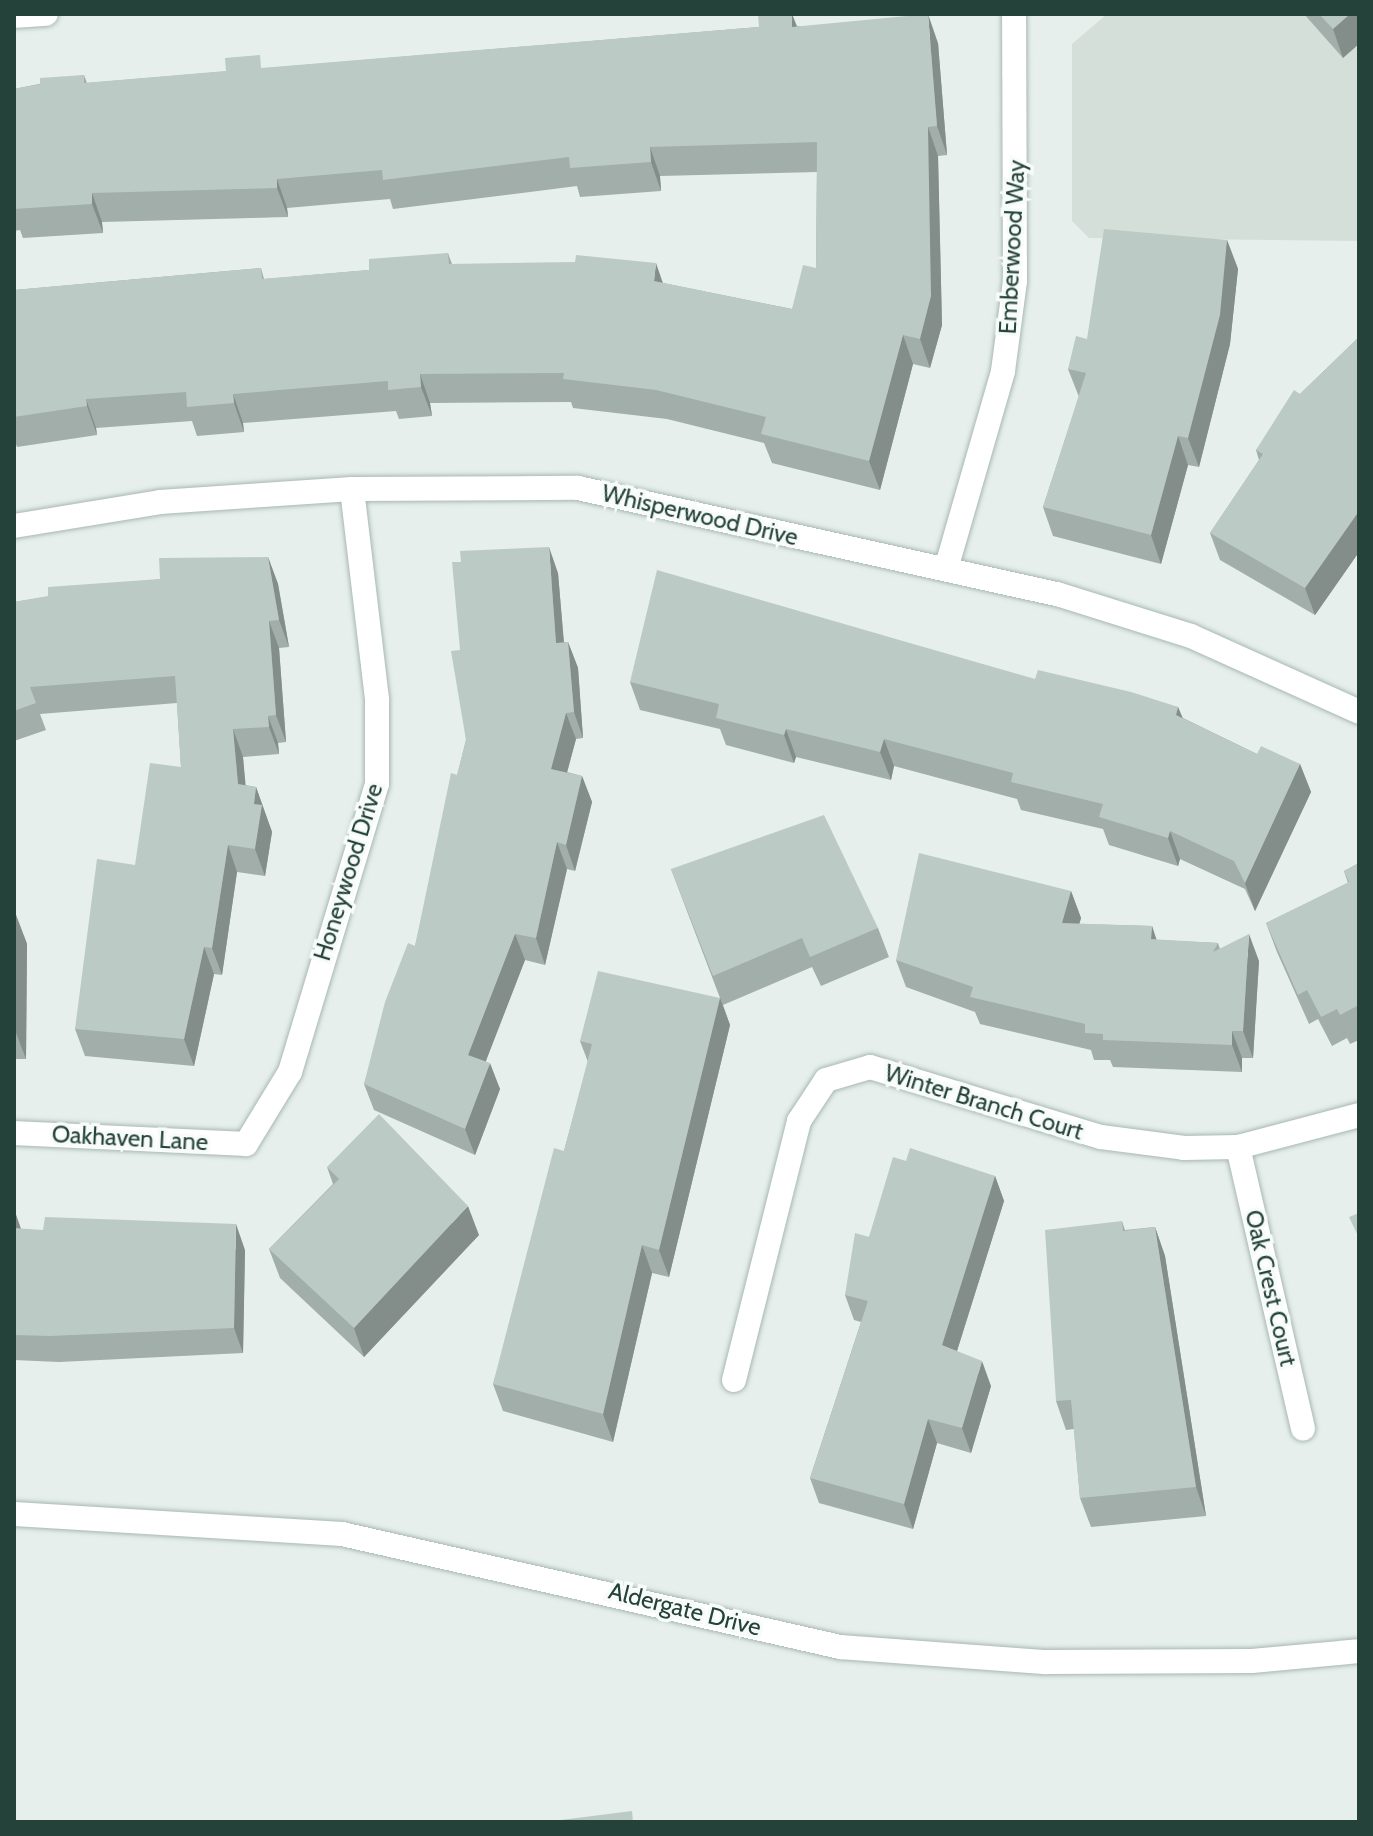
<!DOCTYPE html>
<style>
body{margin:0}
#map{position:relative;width:1373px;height:1836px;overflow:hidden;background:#e6efeb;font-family:Cabin,sans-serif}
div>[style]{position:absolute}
.built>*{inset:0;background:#d4dfda}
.roads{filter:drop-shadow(0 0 2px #a8b8b2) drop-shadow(0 0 2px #a8b8b2)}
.minor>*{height:24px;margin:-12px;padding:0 12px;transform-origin:12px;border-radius:12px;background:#fff}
.wall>*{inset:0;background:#a1aea9}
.shaded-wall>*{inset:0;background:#838d89}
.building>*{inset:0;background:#bbcac4}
span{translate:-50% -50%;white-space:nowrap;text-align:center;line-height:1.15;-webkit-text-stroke:7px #f7fbf9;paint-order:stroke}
.street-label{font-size:24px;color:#24423a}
.frame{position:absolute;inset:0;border:16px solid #24423a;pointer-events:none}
</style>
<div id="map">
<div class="built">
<i style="clip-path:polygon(1107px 14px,1359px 14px,1359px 241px,1089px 238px,1072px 221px,1072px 44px)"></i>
</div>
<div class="roads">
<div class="minor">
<i style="left:14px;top:16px;width:32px;rotate:-4deg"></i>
<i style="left:14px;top:526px;width:148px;rotate:-9.3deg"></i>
<i style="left:160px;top:502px;width:192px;rotate:-3.9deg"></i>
<i style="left:352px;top:489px;width:226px;rotate:-0.3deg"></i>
<i style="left:578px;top:488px;width:491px;rotate:12.5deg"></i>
<i style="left:1057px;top:594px;width:140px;rotate:17.4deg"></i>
<i style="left:1191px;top:636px;width:184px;rotate:24.3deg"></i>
<i style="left:946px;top:569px;width:206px;rotate:-73.9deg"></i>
<i style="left:1003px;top:371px;width:91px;rotate:-82.4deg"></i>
<i style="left:1015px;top:281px;width:267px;rotate:-90.2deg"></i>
<i style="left:14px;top:1133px;width:232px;rotate:2.7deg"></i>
<i style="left:246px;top:1144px;width:84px;rotate:-58.6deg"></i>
<i style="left:290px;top:1072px;width:301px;rotate:-73.2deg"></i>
<i style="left:377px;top:784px;width:85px;rotate:-90deg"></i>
<i style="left:377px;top:699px;width:211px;rotate:-96.8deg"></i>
<i style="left:1238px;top:1147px;width:289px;rotate:77deg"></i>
<i style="left:734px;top:1380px;width:267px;rotate:-75.9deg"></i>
<i style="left:799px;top:1121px;width:49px;rotate:-56.6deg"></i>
<i style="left:826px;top:1080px;width:46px;rotate:-16.5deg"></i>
<i style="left:870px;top:1067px;width:241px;rotate:16.9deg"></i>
<i style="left:1101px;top:1137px;width:84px;rotate:7.5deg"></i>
<i style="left:1184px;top:1148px;width:54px;rotate:-1.1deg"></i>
<i style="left:1238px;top:1147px;width:125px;rotate:-14.8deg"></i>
<i style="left:14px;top:1514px;width:329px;rotate:3.5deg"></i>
<i style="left:342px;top:1534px;width:511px;rotate:12.78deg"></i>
<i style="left:840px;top:1647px;width:207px;rotate:4.2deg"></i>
<i style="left:1046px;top:1662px;width:206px;rotate:-0.3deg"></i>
<i style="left:1252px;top:1661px;width:107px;rotate:-5.3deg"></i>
</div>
</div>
<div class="wall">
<i style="clip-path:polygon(767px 14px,792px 14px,797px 26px,938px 43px,947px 155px,938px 156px,942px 325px,930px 368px,913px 364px,880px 490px,772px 463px,764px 443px,667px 419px,573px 408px,571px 402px,430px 403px,432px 416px,399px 419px,396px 411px,243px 423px,244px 432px,197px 436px,192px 421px,96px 428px,97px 435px,17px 447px,14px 438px,14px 290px,261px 268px,264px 279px,369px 270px,448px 253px,452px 264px,663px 283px,792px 309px,816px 268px,817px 172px,660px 176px,661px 191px,580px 197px,577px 186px,393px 209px,390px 199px,287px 208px,288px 217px,102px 222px,103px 233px,23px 238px,20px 230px,14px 231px,14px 89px,84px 75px,87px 83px,759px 27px)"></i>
<i style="clip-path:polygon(1304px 14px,1359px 14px,1343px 58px)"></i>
<i style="clip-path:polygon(1227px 240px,1238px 269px,1230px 344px,1199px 467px,1188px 465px,1161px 564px,1053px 536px,1043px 507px,1079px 397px,1068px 369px,1087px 339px)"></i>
<i style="clip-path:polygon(1359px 337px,1359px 552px,1315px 615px,1220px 560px,1210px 533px,1259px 460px,1256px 450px,1300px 394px)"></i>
<i style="clip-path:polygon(268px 557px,278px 584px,289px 647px,279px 648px,286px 742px,278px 743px,279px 754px,243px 757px,245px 785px,256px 787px,272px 832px,265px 876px,237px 872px,222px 975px,214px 974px,194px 1066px,85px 1056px,75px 1029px,181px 767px,177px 703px,40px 714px,46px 730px,14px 741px,14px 602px,160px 579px)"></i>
<i style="clip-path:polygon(558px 573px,564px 642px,568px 642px,578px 668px,583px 738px,576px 739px,567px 772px,582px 776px,592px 802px,575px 871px,567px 869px,545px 965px,525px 960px,486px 1061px,500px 1089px,475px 1155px,374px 1110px,364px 1084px,415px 946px,466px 740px,460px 650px)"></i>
<i style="clip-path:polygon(1035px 679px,1178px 707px,1183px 718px,1257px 754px,1300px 764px,1311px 792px,1255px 911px,1245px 889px,1180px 859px,1178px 866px,1109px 845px,1103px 829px,1021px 810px,1017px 799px,894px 766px,891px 780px,796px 757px,794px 763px,726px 745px,720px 729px,640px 710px,630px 682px)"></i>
<i style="clip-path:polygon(1359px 863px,1359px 1040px,1350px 1044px,1347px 1038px,1332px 1046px,1318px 1019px,1309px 1024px,1277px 952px,1266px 923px,1348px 883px,1344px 871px)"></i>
<i style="clip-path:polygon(671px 869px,878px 928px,889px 957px,821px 986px,812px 967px,723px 1005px,722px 1002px,730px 1025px,669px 1277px,652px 1273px,613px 1442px,503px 1411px,493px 1384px,564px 1151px,588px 1062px,580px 1041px,720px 998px)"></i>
<i style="clip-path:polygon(1071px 891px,1081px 918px,1079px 924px,1152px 926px,1156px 940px,1218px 943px,1220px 949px,1259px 961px,1253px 1058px,1242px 1058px,1242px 1072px,1113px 1067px,1110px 1060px,1094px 1060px,1091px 1050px,980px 1024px,975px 1012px,906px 987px,896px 960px)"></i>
<i style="clip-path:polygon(14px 915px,16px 915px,27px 944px,26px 1059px,14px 1059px)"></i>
<i style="clip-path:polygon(906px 1161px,995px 1176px,1004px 1201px,957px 1351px,991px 1386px,971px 1453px,937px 1443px,913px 1529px,819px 1503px,810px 1478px,861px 1322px,854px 1320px,845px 1295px,869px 1237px)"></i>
<i style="clip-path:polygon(327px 1167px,479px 1235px,364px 1357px,280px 1278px,269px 1249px,333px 1184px)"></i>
<i style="clip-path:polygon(14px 1209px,21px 1229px,245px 1250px,243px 1353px,59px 1362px,14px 1360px)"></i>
<i style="clip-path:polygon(1122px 1221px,1125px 1230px,1155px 1227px,1165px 1256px,1206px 1516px,1091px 1527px,1080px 1498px,1074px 1429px,1066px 1430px,1056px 1401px)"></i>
</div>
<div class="shaded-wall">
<i style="clip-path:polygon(792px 14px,802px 41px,792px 27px)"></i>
<i style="clip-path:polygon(928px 14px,938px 43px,947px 155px,937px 126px)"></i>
<i style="clip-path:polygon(1350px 14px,1359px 14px,1359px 44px,1343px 58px,1333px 29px)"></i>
<i style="clip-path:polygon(928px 127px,938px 156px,942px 325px,930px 368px,920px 339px)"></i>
<i style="clip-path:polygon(650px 147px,660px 176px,661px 191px,651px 162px)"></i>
<i style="clip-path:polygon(277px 179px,287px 208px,288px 217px,277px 188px)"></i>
<i style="clip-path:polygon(92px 193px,102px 222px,103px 233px,92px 204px)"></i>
<i style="clip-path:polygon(1227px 240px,1238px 269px,1230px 344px,1199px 467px,1188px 438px)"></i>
<i style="clip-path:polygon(656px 263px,666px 292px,654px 281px)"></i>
<i style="clip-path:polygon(903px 335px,913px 364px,880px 490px,869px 461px)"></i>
<i style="clip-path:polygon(420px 374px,430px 403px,432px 416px,421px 387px)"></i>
<i style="clip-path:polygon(233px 394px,243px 423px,244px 432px,234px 403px)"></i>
<i style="clip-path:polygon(86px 399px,96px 428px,97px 435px,87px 406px)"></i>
<i style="clip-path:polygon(1178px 436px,1188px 465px,1161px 564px,1151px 535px)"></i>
<i style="clip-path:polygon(1359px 511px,1359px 552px,1315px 615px,1305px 588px)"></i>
<i style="clip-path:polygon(549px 547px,558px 573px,566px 669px,556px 643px)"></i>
<i style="clip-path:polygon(268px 557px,278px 584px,289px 647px,279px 620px)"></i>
<i style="clip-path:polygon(269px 621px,279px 648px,286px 742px,276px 715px)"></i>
<i style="clip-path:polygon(568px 642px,578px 668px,583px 738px,574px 712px)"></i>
<i style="clip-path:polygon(1178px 707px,1189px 735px,1176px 715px)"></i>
<i style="clip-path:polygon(566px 713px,576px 739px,561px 795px,551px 769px)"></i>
<i style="clip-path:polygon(268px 716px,278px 743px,279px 754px,269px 727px)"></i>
<i style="clip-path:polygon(233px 729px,243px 757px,248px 811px,238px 784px)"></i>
<i style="clip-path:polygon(786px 729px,796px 757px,794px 763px,784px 735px)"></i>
<i style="clip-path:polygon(884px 739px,894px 766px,891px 780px,880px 752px)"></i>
<i style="clip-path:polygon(1300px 764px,1311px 792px,1255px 911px,1245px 883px)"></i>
<i style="clip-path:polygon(582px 776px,592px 802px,575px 871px,566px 845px)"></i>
<i style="clip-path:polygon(256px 787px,272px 832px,265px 876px,255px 849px,254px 804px)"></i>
<i style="clip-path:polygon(1170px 831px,1180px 859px,1178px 866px,1168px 838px)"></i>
<i style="clip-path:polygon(557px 842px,567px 869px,545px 965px,536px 938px)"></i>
<i style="clip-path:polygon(228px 845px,237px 872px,222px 975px,212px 948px)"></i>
<i style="clip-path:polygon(1071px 891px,1081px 918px,1072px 950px,1062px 923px)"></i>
<i style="clip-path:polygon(16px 915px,27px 944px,26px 1059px,15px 1030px)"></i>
<i style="clip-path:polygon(1152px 926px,1161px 953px,1151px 939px)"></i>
<i style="clip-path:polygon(515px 934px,525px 960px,478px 1081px,468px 1055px)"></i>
<i style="clip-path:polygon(1249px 934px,1259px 961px,1253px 1058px,1243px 1031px)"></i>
<i style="clip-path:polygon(204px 947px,214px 974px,194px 1066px,184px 1039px)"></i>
<i style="clip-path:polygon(720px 998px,730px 1025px,669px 1277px,659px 1250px)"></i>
<i style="clip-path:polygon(1232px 1031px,1242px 1058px,1242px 1072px,1232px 1045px)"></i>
<i style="clip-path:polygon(490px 1063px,500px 1089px,475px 1155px,465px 1129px)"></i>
<i style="clip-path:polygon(995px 1176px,1004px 1201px,951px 1370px,942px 1345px)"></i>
<i style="clip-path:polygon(468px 1206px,479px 1235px,364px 1357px,354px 1328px)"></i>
<i style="clip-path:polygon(14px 1209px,23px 1235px,14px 1228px)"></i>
<i style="clip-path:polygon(236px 1224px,245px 1250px,243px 1353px,234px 1328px)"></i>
<i style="clip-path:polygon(1155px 1227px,1165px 1256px,1206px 1516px,1196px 1487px)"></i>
<i style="clip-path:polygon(642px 1245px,652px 1273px,613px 1442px,603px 1414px)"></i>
<i style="clip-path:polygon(982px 1361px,991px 1386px,971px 1453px,962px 1428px)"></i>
<i style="clip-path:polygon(928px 1419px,937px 1443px,913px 1529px,904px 1504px)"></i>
</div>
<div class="building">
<i style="clip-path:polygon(767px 14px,792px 14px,792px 27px,928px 14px,937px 126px,928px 127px,931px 296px,920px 339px,903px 335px,869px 461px,761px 434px,766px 417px,656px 390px,563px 379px,564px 373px,420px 374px,421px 387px,388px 390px,388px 381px,233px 394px,234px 403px,187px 407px,186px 392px,86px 399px,87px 406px,14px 417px,14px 290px,261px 268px,262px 279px,369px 270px,369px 259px,448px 253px,449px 264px,575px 262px,576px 255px,656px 263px,654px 281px,792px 309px,803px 265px,816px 268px,817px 142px,650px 147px,651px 162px,570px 168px,569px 157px,383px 180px,382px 170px,277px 179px,277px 188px,92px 193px,92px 204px,14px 209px,14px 89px,40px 84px,40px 78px,84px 75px,84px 83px,226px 71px,225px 58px,260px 55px,261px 68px,759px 27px,758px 15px)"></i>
<i style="clip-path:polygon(1319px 14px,1350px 14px,1333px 29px)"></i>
<i style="clip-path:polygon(1104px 229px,1227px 240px,1220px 315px,1188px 438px,1178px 436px,1151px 535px,1043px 507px,1086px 373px,1068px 369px,1076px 336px,1087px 339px)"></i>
<i style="clip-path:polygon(1359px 337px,1359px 511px,1305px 588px,1210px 533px,1263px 454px,1256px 450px,1294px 390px,1300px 394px)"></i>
<i style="clip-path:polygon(549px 547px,556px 643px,568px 642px,574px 712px,566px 713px,551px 769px,582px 776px,566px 845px,557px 842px,536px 938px,515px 934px,468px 1055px,490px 1063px,465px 1129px,364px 1084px,385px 1002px,408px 943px,415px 946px,451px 773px,457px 775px,466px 740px,451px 651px,460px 650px,452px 562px,461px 562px,460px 551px)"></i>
<i style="clip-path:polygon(268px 557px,279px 620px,269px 621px,276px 715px,268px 716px,269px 727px,233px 729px,238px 784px,256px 787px,254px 804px,262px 805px,255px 849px,228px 845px,212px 948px,204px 947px,184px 1039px,75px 1029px,97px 859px,135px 865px,150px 763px,181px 767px,175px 676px,30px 687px,36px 703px,14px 711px,14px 602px,48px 596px,48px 587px,160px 579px,159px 558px)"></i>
<i style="clip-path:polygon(657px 570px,1035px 679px,1038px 670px,1131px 692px,1178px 707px,1176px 715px,1257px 754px,1261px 746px,1300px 764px,1245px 883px,1234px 861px,1170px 831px,1168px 838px,1099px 817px,1103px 804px,1011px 782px,1013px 773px,884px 739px,880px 752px,786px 729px,784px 735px,716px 718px,719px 704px,630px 682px)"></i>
<i style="clip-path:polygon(824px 815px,878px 928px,810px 957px,802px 938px,713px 976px,671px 869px)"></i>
<i style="clip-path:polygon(919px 853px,1071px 891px,1062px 923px,1152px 926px,1151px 939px,1218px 943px,1213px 952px,1249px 934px,1243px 1031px,1232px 1031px,1232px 1045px,1103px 1040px,1103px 1034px,1085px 1033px,1085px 1024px,970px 997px,973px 987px,896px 960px)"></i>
<i style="clip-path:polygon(1359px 863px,1359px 1005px,1340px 1015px,1337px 1009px,1321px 1017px,1307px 990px,1298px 995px,1266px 923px,1349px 882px,1344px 871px)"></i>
<i style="clip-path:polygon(14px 915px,16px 915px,15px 1030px,14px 1030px)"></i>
<i style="clip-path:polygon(598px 971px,720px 998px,659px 1250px,642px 1245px,603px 1414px,493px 1384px,554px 1148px,564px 1151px,592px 1044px,580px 1041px)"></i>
<i style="clip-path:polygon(379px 1114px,468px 1206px,354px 1328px,269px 1249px,339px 1179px,327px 1167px)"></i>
<i style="clip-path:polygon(910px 1148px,995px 1176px,942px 1345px,982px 1361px,962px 1428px,928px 1419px,904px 1504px,810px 1478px,868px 1301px,845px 1295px,855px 1233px,869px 1237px,893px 1157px,906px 1161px)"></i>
<i style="clip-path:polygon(1359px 1213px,1359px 1238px,1349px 1217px)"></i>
<i style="clip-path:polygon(45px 1217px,236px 1224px,234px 1328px,50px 1336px,14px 1335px,14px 1228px,43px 1230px)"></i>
<i style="clip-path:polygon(1122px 1221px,1123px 1231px,1155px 1227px,1196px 1487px,1080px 1498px,1071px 1400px,1056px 1401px,1045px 1230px)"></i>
<i style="clip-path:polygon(632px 1811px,633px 1822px,545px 1822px)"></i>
</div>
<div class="street-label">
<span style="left:1012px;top:247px;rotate:-87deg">Emberwood Way</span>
<span style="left:700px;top:515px;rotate:13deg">Whisperwood Drive</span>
<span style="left:348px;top:872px;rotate:-73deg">Honeywood Drive</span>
<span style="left:984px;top:1102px;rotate:17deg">Winter Branch Court</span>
<span style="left:130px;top:1138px;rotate:3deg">Oakhaven Lane</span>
<span style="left:1271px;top:1288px;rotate:77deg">Oak Crest Court</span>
<span style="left:685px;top:1609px;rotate:14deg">Aldergate Drive</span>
</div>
<div class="frame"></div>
</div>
